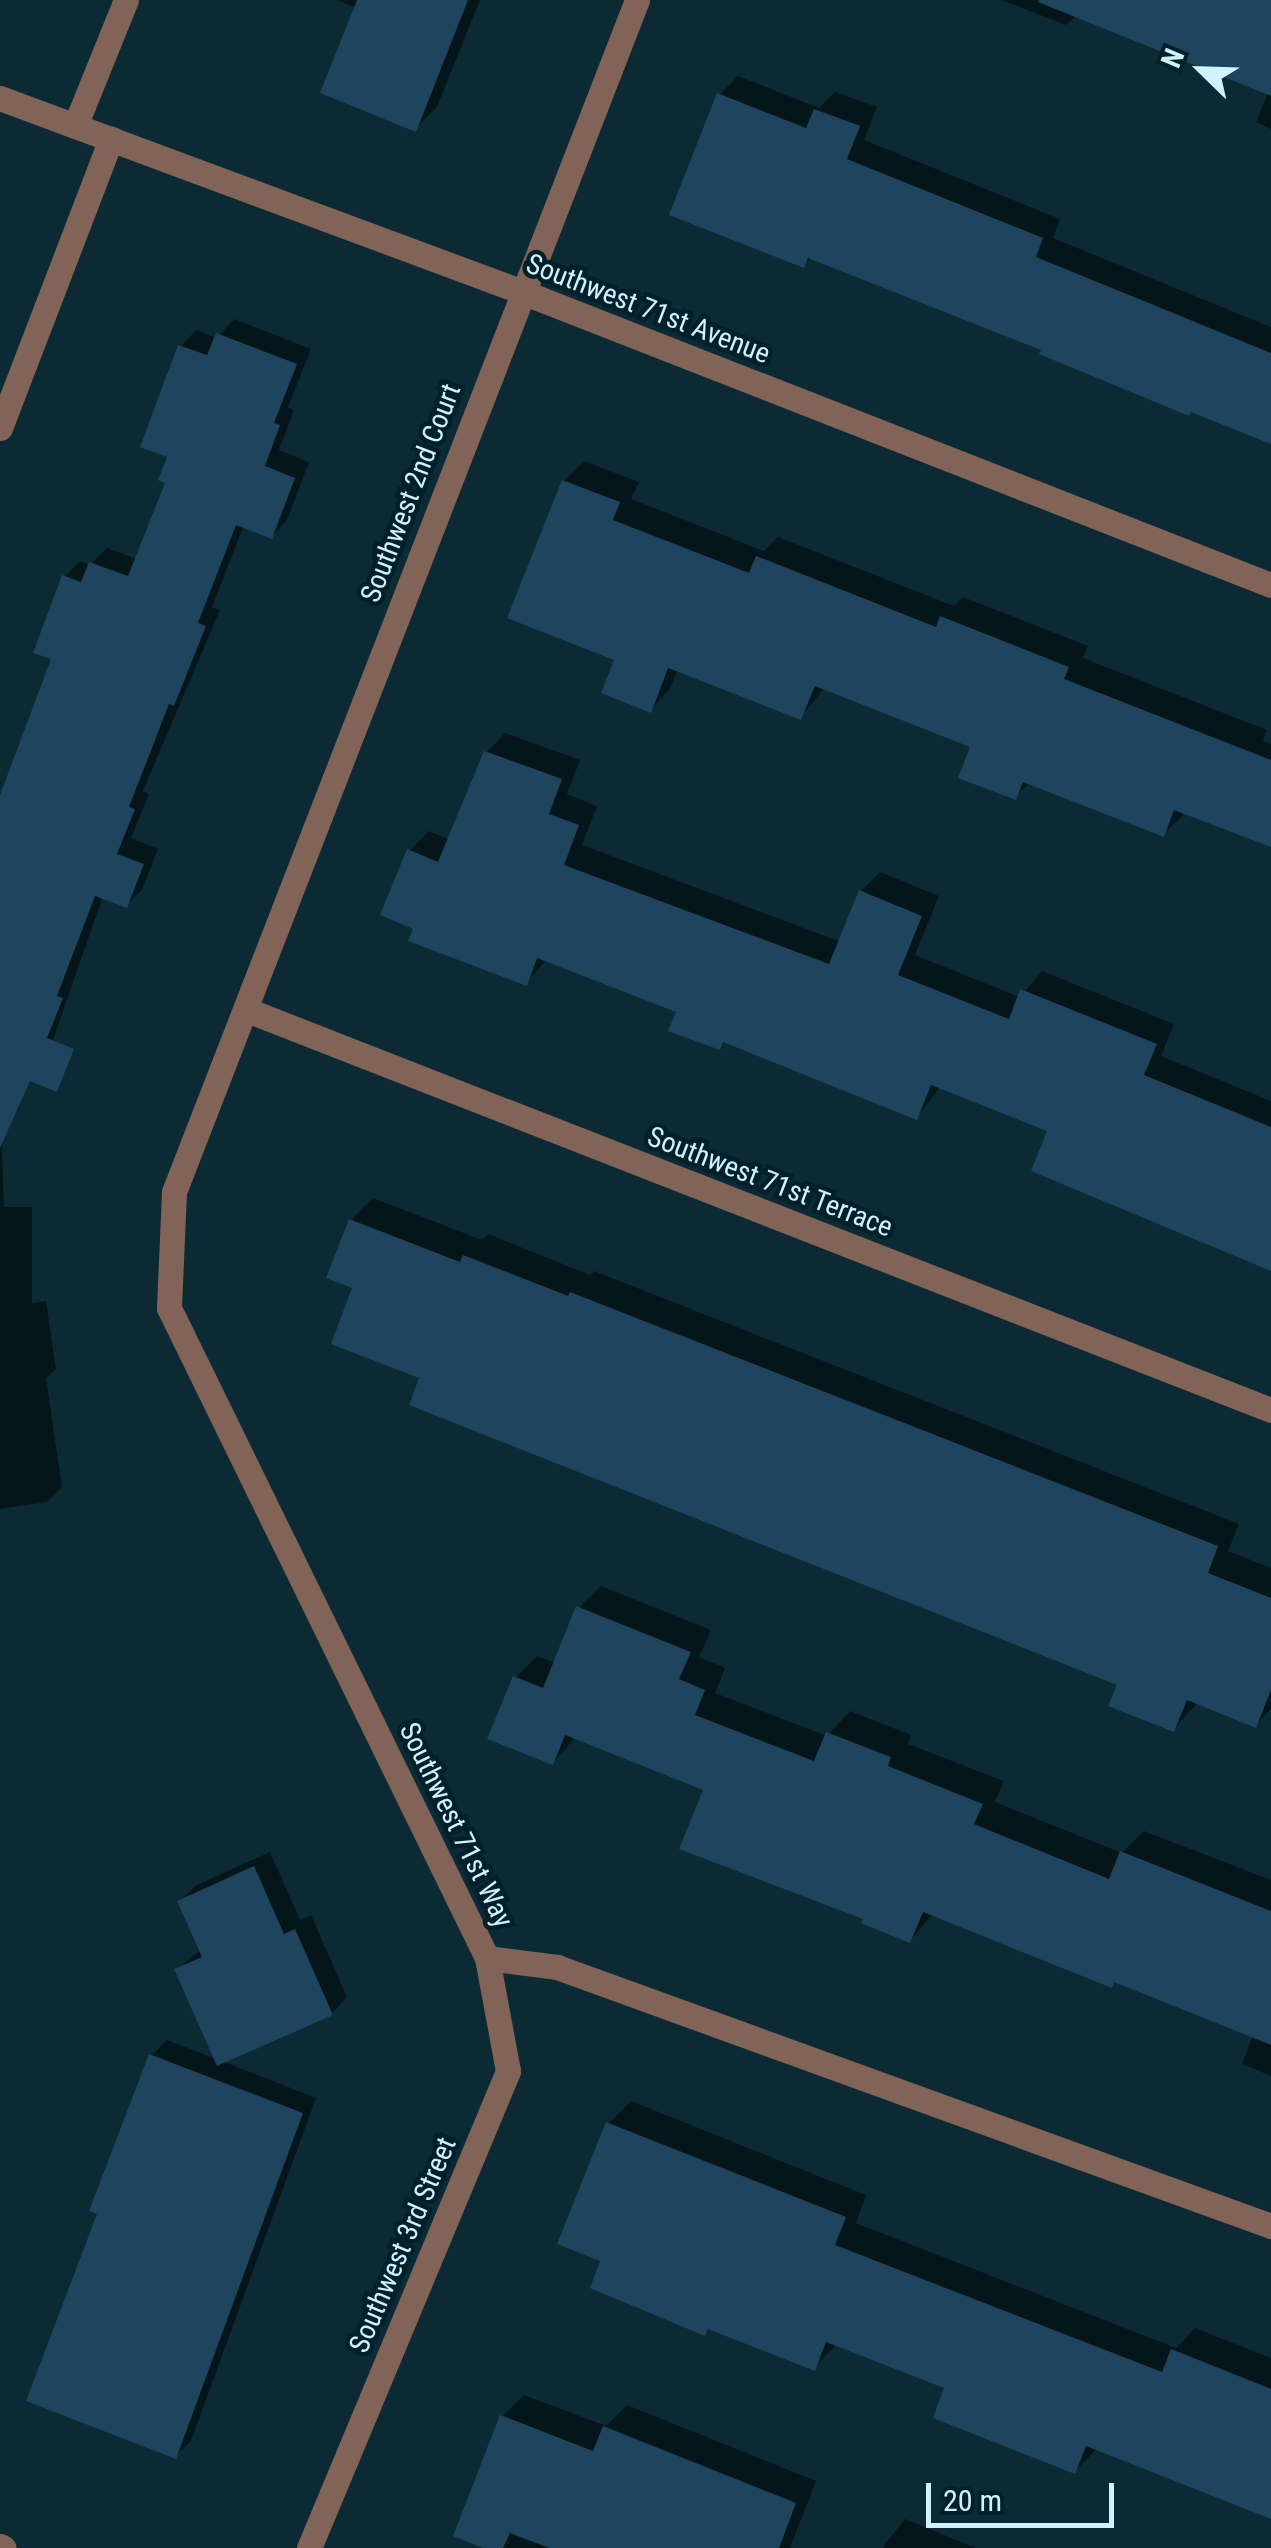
<!DOCTYPE html>
<style>
body{margin:0}
#map{position:relative;width:1271px;height:2548px;overflow:hidden;background:#0b2a33;font-family:"Roboto Condensed",sans-serif}
div>[style]{position:absolute}
.shadow>*{inset:0;background:#0007}
.building>*{inset:0;background:#1f445d}
.service>*{height:25px;margin:-12.5px;padding:0 12.5px;transform-origin:12.5px;border-radius:12.5px;background:#826358}
.minor>*{height:25px;margin:-12.5px;padding:0 12.5px;transform-origin:12.5px;border-radius:12.5px;background:#826358}
.tertiary>*{height:25px;margin:-12.5px;padding:0 12.5px;transform-origin:12.5px;border-radius:12.5px;background:#826358}
span{translate:-50% -50%;white-space:nowrap;text-align:center;line-height:1.15;-webkit-text-stroke:9px #022029;paint-order:stroke}
.street-label{font-size:28px;color:#d0f2fe}
.north{position:absolute;left:1151px;top:20px;width:100px;height:100px;-webkit-text-stroke:8px #022029;paint-order:stroke;rotate:293deg;font-size:28px;font-weight:700;line-height:40px;text-align:center;color:#d0f2fe}
.north::after{content:'';display:block;margin:auto;width:35px;height:45px;background:#d0f2fe;clip-path:polygon(50% 0,100% 100%,50% 72%,0 100%)}
.scale{position:absolute;left:926px;top:2483px;width:188px;height:45px;box-sizing:border-box;border:5px solid #d0f2fe;border-top:0;padding-left:12px;font-size:30px;line-height:35px;white-space:nowrap;color:#d0f2fe;-webkit-text-stroke:8px #022029;paint-order:stroke}
</style>
<div id="map">
<div class="shadow">
<i style="clip-path:polygon(337px 0,480px 0,437px 107px,415px 129px,357px 8px)"></i>
<i style="clip-path:polygon(1001px 0,1271px 0,1271px 129px,1256px 122px,1268px 93px,1077px 15px,1066px 25px)"></i>
<i style="clip-path:polygon(738px 76px,819px 108px,835px 92px,877px 107px,864px 140px,1060px 219px,1053px 238px,1271px 327px,1271px 442px,812px 257px,804px 265px,719px 95px)"></i>
<i style="clip-path:polygon(234px 319px,311px 349px,288px 407px,294px 410px,279px 450px,309px 462px,287px 520px,272px 536px,244px 525px,212px 607px,220px 610px,143px 791px,149px 794px,131px 838px,158px 849px,142px 890px,126px 905px,103px 896px,47px 1057px,0 1061px,0 803px,54px 658px,65px 577px,80px 561px,90px 565px,107px 548px,137px 559px,168px 481px,181px 346px,196px 330px,217px 338px)"></i>
<i style="clip-path:polygon(584px 461px,639px 482px,631px 499px,764px 551px,778px 537px,954px 606px,963px 597px,1088px 646px,1083px 658px,1267px 730px,1263px 741px,1271px 744px,1271px 844px,1186px 812px,1164px 834px,1030px 782px,1015px 797px,973px 745px,825px 687px,801px 717px,678px 669px,670px 689px,650px 710px,617px 659px,564px 481px)"></i>
<i style="clip-path:polygon(505px 733px,580px 760px,567px 794px,597px 806px,582px 845px,841px 942px,861px 891px,880px 872px,939px 896px,915px 955px,1020px 997px,1042px 971px,1174px 1024px,1161px 1056px,1271px 1101px,1271px 1268px,1050px 1130px,941px 1086px,917px 1117px,726px 1040px,720px 1047px,680px 1010px,547px 959px,526px 983px,416px 928px,409px 851px,429px 831px,450px 840px,486px 753px)"></i>
<i style="clip-path:polygon(0 1094px,4px 1207px,32px 1207px,32px 1303px,46px 1301px,56px 1369px,46px 1378px,62px 1487px,47px 1502px,0 1509px)"></i>
<i style="clip-path:polygon(373px 1198px,482px 1240px,488px 1234px,590px 1275px,594px 1271px,1239px 1524px,1228px 1551px,1271px 1568px,1271px 1709px,1256px 1725px,1198px 1702px,1174px 1729px,1120px 1684px,422px 1377px,356px 1286px,351px 1220px)"></i>
<i style="clip-path:polygon(601px 1586px,711px 1630px,699px 1657px,725px 1668px,715px 1693px,827px 1736px,850px 1711px,911px 1735px,908px 1744px,1004px 1781px,995px 1802px,1122px 1853px,1144px 1831px,1271px 1880px,1271px 2076px,1242px 2064px,1253px 2035px,1116px 1980px,1111px 1985px,934px 1913px,910px 1940px,866px 1918px,706px 1788px,576px 1737px,553px 1762px,515px 1678px,537px 1656px,556px 1663px,579px 1608px)"></i>
<i style="clip-path:polygon(270px 1852px,300px 1920px,311px 1915px,347px 1997px,332px 2013px,222px 2061px,316px 2098px,191px 2441px,175px 2456px,100px 2213px,151px 2056px,167px 2040px,216px 2059px,177px 1969px,201px 1950px,180px 1902px,195px 1886px)"></i>
<i style="clip-path:polygon(631px 2101px,866px 2195px,856px 2223px,1176px 2348px,1195px 2328px,1271px 2358px,1271px 2517px,1098px 2448px,1075px 2471px,947px 2387px,837px 2344px,814px 2368px,710px 2328px,705px 2333px,604px 2260px,609px 2123px)"></i>
<i style="clip-path:polygon(524px 2395px,606px 2426px,627px 2405px,816px 2481px,790px 2548px,489px 2548px,502px 2417px)"></i>
<i style="clip-path:polygon(905px 2519px,976px 2548px,882px 2548px)"></i>
</div>
<div class="building">
<i style="clip-path:polygon(357px 0,468px 0,416px 132px,320px 93px)"></i>
<i style="clip-path:polygon(1039px 0,1271px 0,1271px 96px,1038px 2px)"></i>
<i style="clip-path:polygon(717px 93px,806px 128px,814px 109px,860px 126px,847px 159px,1043px 238px,1036px 257px,1271px 353px,1271px 444px,1191px 412px,1189px 416px,1039px 354px,1041px 350px,808px 258px,804px 268px,669px 215px)"></i>
<i style="clip-path:polygon(216px 333px,297px 364px,274px 423px,280px 425px,265px 466px,295px 478px,272px 539px,236px 525px,198px 623px,206px 626px,174px 706px,169px 704px,129px 807px,135px 809px,117px 854px,144px 864px,127px 908px,95px 896px,57px 996px,63px 998px,47px 1038px,74px 1049px,57px 1092px,30px 1081px,0 1148px,0 795px,51px 659px,33px 653px,62px 575px,81px 582px,89px 562px,128px 576px,165px 483px,158px 480px,167px 457px,140px 447px,178px 345px,207px 355px)"></i>
<i style="clip-path:polygon(562px 480px,620px 502px,613px 520px,749px 573px,756px 556px,936px 627px,940px 616px,1069px 667px,1064px 679px,1271px 760px,1271px 847px,1174px 810px,1164px 837px,1023px 782px,1016px 800px,958px 778px,970px 747px,815px 686px,801px 720px,668px 668px,651px 713px,601px 693px,614px 660px,507px 618px)"></i>
<i style="clip-path:polygon(484px 751px,562px 779px,549px 814px,579px 825px,564px 865px,829px 964px,859px 890px,922px 916px,898px 975px,1009px 1019px,1020px 989px,1157px 1044px,1144px 1075px,1271px 1127px,1271px 1271px,1031px 1171px,1047px 1131px,931px 1085px,917px 1120px,723px 1042px,720px 1050px,668px 1031px,676px 1012px,537px 958px,527px 986px,408px 941px,413px 929px,380px 915px,407px 849px,438px 862px)"></i>
<i style="clip-path:polygon(349px 1219px,460px 1262px,463px 1255px,568px 1296px,570px 1292px,1218px 1546px,1208px 1573px,1271px 1598px,1271px 1690px,1256px 1728px,1187px 1700px,1174px 1732px,1108px 1706px,1117px 1685px,409px 1405px,419px 1378px,331px 1344px,352px 1288px,326px 1278px)"></i>
<i style="clip-path:polygon(576px 1606px,691px 1652px,679px 1679px,705px 1690px,695px 1715px,814px 1761px,826px 1732px,891px 1757px,888px 1766px,983px 1804px,974px 1824px,1109px 1879px,1120px 1851px,1271px 1911px,1271px 2045px,1114px 1982px,1112px 1988px,923px 1912px,910px 1943px,861px 1923px,863px 1919px,679px 1849px,703px 1790px,565px 1735px,553px 1765px,487px 1739px,513px 1676px,543px 1688px)"></i>
<i style="clip-path:polygon(254px 1866px,284px 1934px,295px 1929px,333px 2015px,217px 2066px,174px 1969px,202px 1957px,177px 1901px)"></i>
<i style="clip-path:polygon(149px 2054px,303px 2113px,176px 2459px,26px 2401px,97px 2214px,89px 2211px)"></i>
<i style="clip-path:polygon(606px 2122px,846px 2217px,835px 2245px,1162px 2372px,1171px 2349px,1271px 2389px,1271px 2519px,1086px 2446px,1075px 2474px,933px 2418px,944px 2388px,826px 2342px,815px 2371px,708px 2329px,705px 2336px,590px 2288px,600px 2261px,557px 2244px)"></i>
<i style="clip-path:polygon(500px 2415px,593px 2451px,603px 2426px,796px 2503px,779px 2548px,549px 2548px,510px 2533px,503px 2548px,483px 2548px,453px 2536px)"></i>
</div>
<div class="service">
<i style="left:75px;top:126px;width:136px;rotate:-68deg"></i>
<i style="left:0;top:428px;width:310px;rotate:-69deg"></i>
</div>
<div class="minor">
<i style="left:637px;top:0;width:1279px;rotate:111.23deg"></i>
<i style="left:174px;top:1192px;width:116px;rotate:92.5deg"></i>
<i style="left:169px;top:1308px;width:724px;rotate:63.93deg"></i>
<i style="left:487px;top:1958px;width:71px;rotate:7.3deg"></i>
<i style="left:557px;top:1967px;width:760px;rotate:19.94deg"></i>
<i style="left:0;top:98px;width:555px;rotate:20.36deg"></i>
<i style="left:520px;top:291px;width:806px;rotate:21.38deg"></i>
<i style="left:247px;top:1010px;width:1099px;rotate:21.34deg"></i>
<i style="left:309px;top:2548px;width:517px;rotate:-67.35deg"></i>
<i style="left:508px;top:2071px;width:115px;rotate:-100.5deg"></i>
</div>
<div class="tertiary">
<i style="left:0;top:2546px;width:4px;rotate:27deg"></i>
</div>
<div class="street-label">
<span style="left:648px;top:309px;rotate:21deg">Southwest 71st Avenue</span>
<span style="left:411px;top:493px;rotate:-69deg">Southwest 2nd Court</span>
<span style="left:770px;top:1182px;rotate:21deg">Southwest 71st Terrace</span>
<span style="left:456px;top:1825px;rotate:64deg">Southwest 71st Way</span>
<span style="left:403px;top:2245px;rotate:-67deg">Southwest 3rd Street</span>
</div>
<div class="north">N</div>
<div class="scale">20 m</div>
</div>
